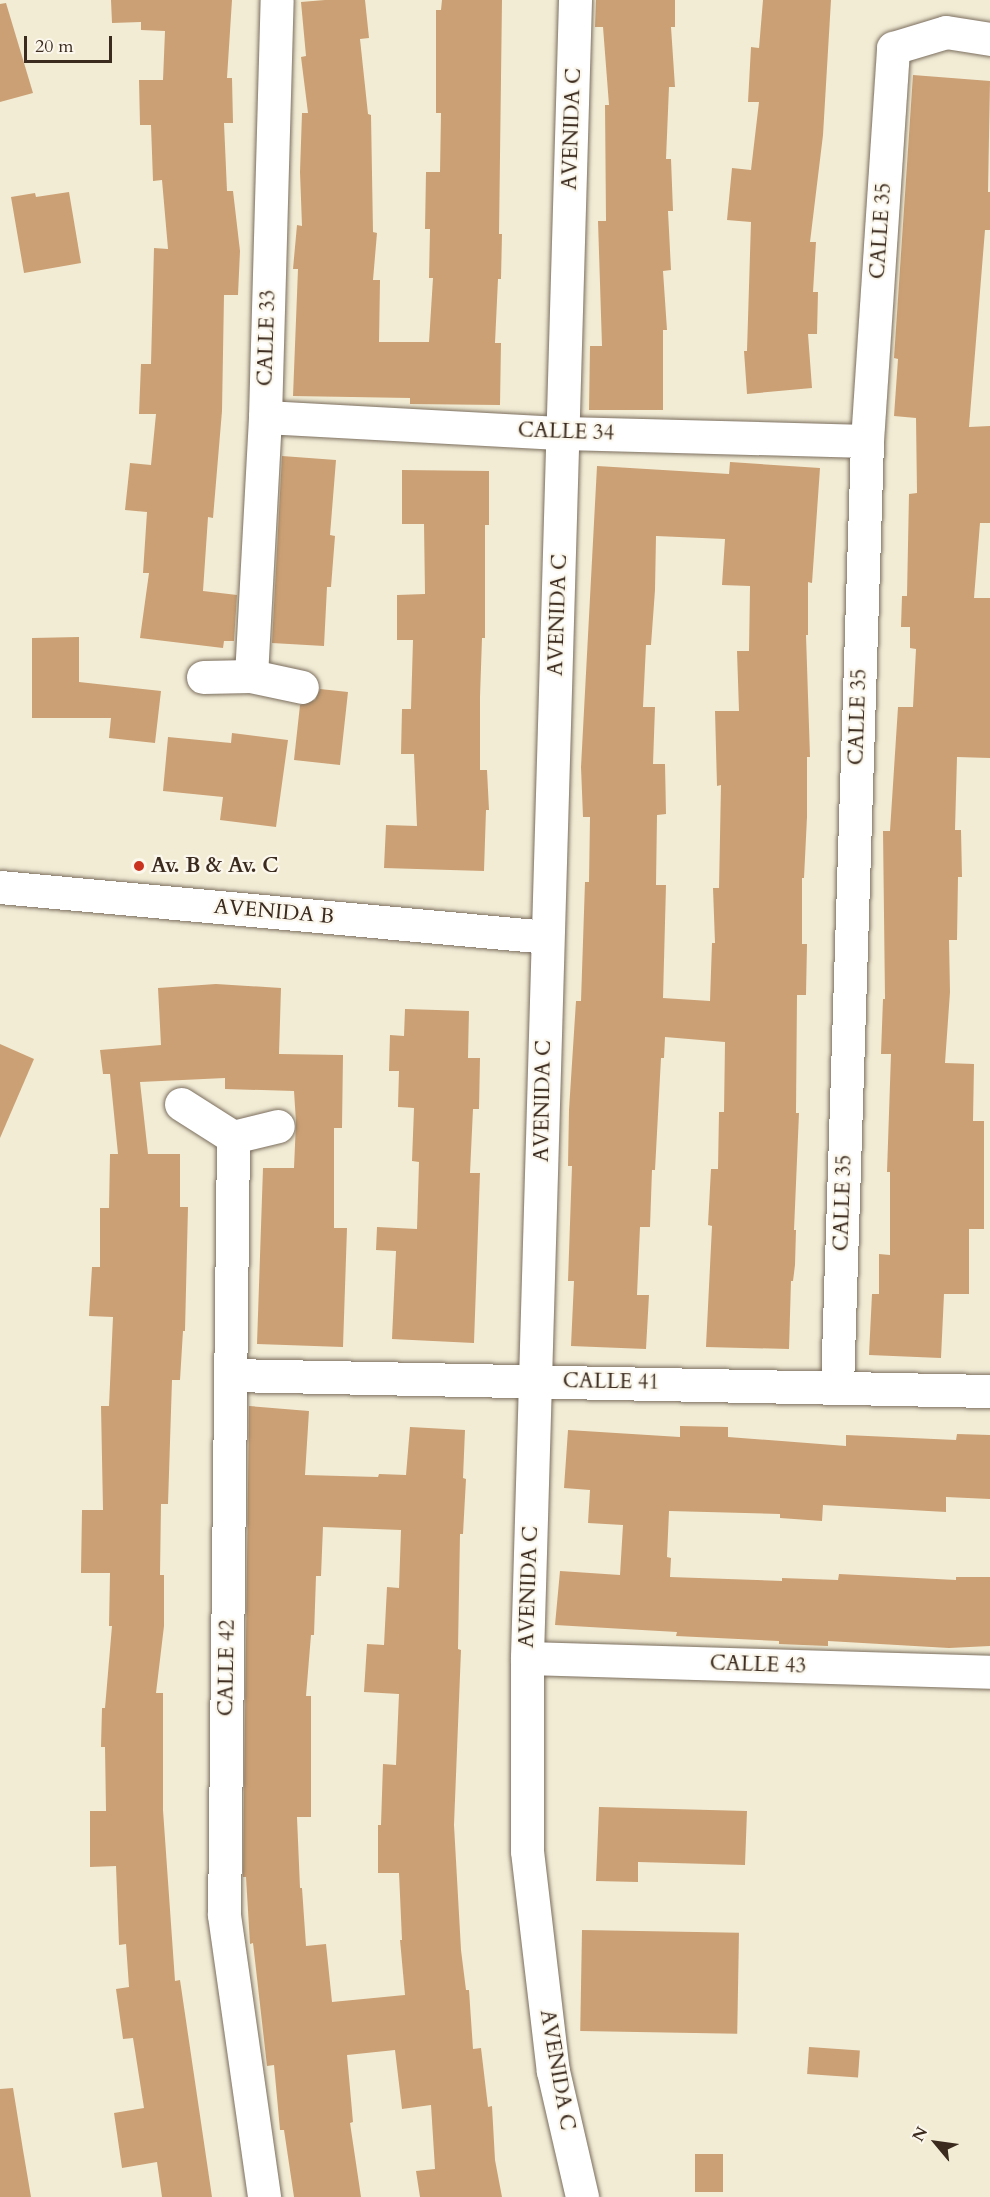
<!DOCTYPE html>
<style>
body{margin:0}
#map{position:relative;width:990px;height:2197px;overflow:hidden;background:#f2ecd5;font-family:Cardo,serif}
div>[style]{position:absolute}
.building>*{inset:0;background:#cba074;transform-origin:0 0}
.roads{filter:drop-shadow(0 0 2px #7b6e5e) drop-shadow(0 0 2px #7b6e5e)}
.minor>*{height:33px;margin:-16.5px;padding:0 16.5px;transform-origin:16.5px;border-radius:16.5px;background:#fff}
.dots>*{width:16px;height:16px;translate:-50% -50%;box-sizing:border-box;border:3px solid #fbf7ec;border-radius:50%}
span{translate:-50% -50%;white-space:nowrap;text-align:center;line-height:1.15;-webkit-text-stroke:4.5px #fbf7ec;paint-order:stroke}
.street-label{font-size:21px;color:#3b2a1e}
.poi-label{font-size:21px;color:#3b2a1e;font-weight:700}
.left{translate:0 -50%;text-align:left}
.north{position:absolute;left:906px;top:2113px;width:60px;height:60px;-webkit-text-stroke:4px #fbf7ec;paint-order:stroke;rotate:299deg;font-size:16px;font-weight:700;line-height:24px;text-align:center;color:#3b2a1e}
.north::after{content:'';display:block;margin:auto;width:21px;height:27px;background:#3b2a1e;clip-path:polygon(50% 0,100% 100%,50% 72%,0 100%)}
.scale{position:absolute;left:24px;top:36px;width:88px;height:27px;box-sizing:border-box;border:3px solid #3b2a1e;border-top:0;padding-left:8px;font-size:18px;line-height:21px;white-space:nowrap;color:#3b2a1e;-webkit-text-stroke:4px #fbf7ec;paint-order:stroke}
</style>
<div id="map">
<div class="building">
<i style="clip-path:polygon(111px 0,232px 0,227px 78px,232px 78px,233px 123px,224px 123px,227px 191px,233px 191px,240px 251px,238px 295px,224px 295px,222px 411px,213px 518px,208px 517px,203px 591px,237px 595px,234px 641px,224px 641px,223px 648px,140px 638px,149px 573px,143px 573px,147px 512px,125px 510px,130px 463px,151px 465px,156px 414px,139px 414px,141px 364px,151px 364px,154px 248px,168px 249px,162px 180px,153px 181px,151px 125px,140px 125px,139px 80px,163px 80px,165px 31px,141px 30px,141px 22px,112px 23px)"></i>
<i style="clip-path:polygon(325px 0,365px 0,369px 38px,360px 39px,368px 114px,371px 115px,373px 232px,377px 233px,373px 280px,380px 280px,379px 342px,429px 342px,433px 278px,429px 278px,430px 229px,425px 229px,426px 172px,440px 172px,441px 113px,436px 113px,436px 10px,441px 10px,442px 0,502px 0,499px 234px,502px 234px,501px 279px,498px 279px,495px 343px,501px 343px,500px 405px,410px 404px,410px 398px,293px 396px,298px 269px,293px 269px,297px 225px,302px 226px,300px 172px,302px 113px,308px 113px,301px 57px,306px 56px,301px 2px)"></i>
<i style="clip-path:polygon(596px 0,675px 0,675px 27px,671px 27px,675px 87px,669px 87px,666px 159px,671px 159px,673px 211px,668px 211px,671px 270px,663px 271px,667px 330px,663px 330px,663px 410px,589px 410px,590px 346px,602px 346px,598px 221px,606px 221px,605px 105px,609px 105px,603px 27px,595px 27px)"></i>
<i style="clip-path:polygon(763px 0,831px 0,823px 135px,810px 242px,816px 242px,813px 292px,818px 292px,817px 334px,808px 334px,812px 388px,747px 394px,744px 351px,747px 351px,751px 222px,727px 220px,732px 168px,751px 170px,759px 102px,748px 102px,751px 47px,759px 48px)"></i>
<i style="clip-path:polygon(6px 3px,33px 93px,0 102px,0 4px)"></i>
<i style="clip-path:polygon(913px 75px,990px 81px,988px 192px,990px 192px,990px 230px,985px 230px,969px 427px,990px 426px,990px 523px,980px 523px,974px 598px,990px 598px,990px 758px,957px 757px,955px 830px,961px 830px,962px 877px,958px 877px,957px 940px,949px 940px,950px 992px,945px 1063px,974px 1064px,973px 1121px,984px 1121px,984px 1229px,969px 1229px,969px 1294px,944px 1294px,941px 1358px,869px 1355px,872px 1294px,879px 1294px,879px 1254px,890px 1255px,890px 1172px,887px 1172px,891px 1054px,881px 1054px,883px 999px,885px 999px,883px 831px,890px 831px,898px 707px,913px 707px,916px 649px,910px 648px,910px 627px,901px 627px,902px 596px,907px 596px,909px 494px,917px 493px,916px 418px,894px 416px,898px 359px,894px 358px)"></i>
<i style="clip-path:polygon(69px 192px,81px 263px,24px 273px,11px 197px,35px 193px,36px 197px)"></i>
<i style="clip-path:polygon(282px 456px,336px 460px,330px 535px,335px 536px,331px 587px,327px 587px,324px 646px,272px 643px)"></i>
<i style="clip-path:polygon(evenodd,730px 462px,820px 468px,812px 583px,808px 582px,808px 635px,806px 635px,810px 757px,807px 757px,807px 817px,804px 878px,802px 878px,802px 944px,807px 944px,806px 995px,797px 995px,796px 1113px,799px 1113px,794px 1230px,796px 1230px,795px 1265px,793px 1281px,791px 1281px,789px 1349px,706px 1347px,712px 1226px,708px 1225px,711px 1169px,718px 1169px,719px 1112px,724px 1112px,725px 1042px,665px 1037px,664px 1058px,661px 1058px,655px 1170px,652px 1170px,650px 1227px,640px 1227px,637px 1295px,649px 1295px,646px 1349px,571px 1346px,574px 1281px,568px 1281px,572px 1166px,568px 1166px,569px 1110px,576px 1001px,581px 1001px,585px 882px,589px 882px,590px 817px,583px 817px,581px 767px,597px 466px,729px 474px,730px 462px,656px 536px,725px 539px,722px 585px,750px 586px,749px 651px,737px 651px,739px 711px,715px 711px,717px 786px,721px 785px,719px 888px,713px 888px,715px 943px,712px 943px,710px 1001px,663px 998px,666px 885px,656px 885px,657px 815px,666px 814px,665px 764px,653px 764px,655px 707px,643px 707px,646px 645px,651px 645px,655px 590px,656px 536px)"></i>
<i style="clip-path:polygon(402px 470px,489px 471px,489px 525px,485px 525px,485px 638px,482px 638px,480px 697px,480px 770px,487px 770px,489px 810px,486px 810px,484px 871px,384px 868px,386px 825px,417px 826px,414px 754px,401px 754px,402px 709px,411px 709px,413px 640px,397px 640px,397px 595px,425px 594px,424px 524px,402px 524px)"></i>
<i style="clip-path:polygon(79px 637px,79px 682px,161px 691px,155px 743px,109px 738px,111px 718px,32px 718px,32px 638px)"></i>
<i style="clip-path:polygon(320px 689px,348px 692px,340px 765px,294px 760px,300px 705px,315px 700px)"></i>
<i style="clip-path:polygon(232px 733px,288px 740px,276px 827px,220px 820px,223px 797px,163px 791px,168px 737px,231px 743px)"></i>
<i style="clip-path:polygon(216px 984px,281px 988px,279px 1054px,343px 1055px,342px 1128px,334px 1128px,334px 1228px,347px 1228px,343px 1347px,257px 1344px,263px 1168px,294px 1168px,296px 1122px,294px 1091px,225px 1089px,225px 1078px,140px 1082px,148px 1154px,180px 1154px,180px 1207px,188px 1207px,185px 1331px,183px 1331px,180px 1380px,172px 1380px,168px 1504px,161px 1504px,160px 1575px,164px 1575px,164px 1626px,156px 1693px,163px 1693px,163px 1810px,175px 1981px,180px 1980px,212px 2197px,162px 2197px,157px 2162px,122px 2168px,114px 2113px,144px 2108px,133px 2038px,123px 2039px,116px 1989px,129px 1987px,126px 1944px,119px 1945px,116px 1866px,90px 1867px,90px 1811px,106px 1811px,105px 1747px,101px 1747px,102px 1708px,105px 1708px,112px 1626px,109px 1626px,110px 1573px,81px 1573px,82px 1510px,103px 1510px,101px 1406px,109px 1406px,113px 1317px,89px 1316px,92px 1267px,100px 1267px,100px 1208px,109px 1208px,110px 1154px,118px 1154px,110px 1074px,103px 1074px,100px 1050px,161px 1045px,158px 988px)"></i>
<i style="clip-path:polygon(405px 1009px,469px 1011px,468px 1058px,480px 1058px,479px 1109px,473px 1109px,470px 1173px,480px 1173px,474px 1343px,392px 1339px,396px 1251px,376px 1250px,377px 1227px,417px 1229px,419px 1162px,412px 1161px,414px 1108px,398px 1107px,399px 1071px,389px 1071px,390px 1035px,404px 1036px)"></i>
<i style="clip-path:polygon(0 1044px,34px 1059px,0 1138px)"></i>
<i style="clip-path:polygon(evenodd,249px 1406px,309px 1411px,305px 1475px,378px 1477px,379px 1474px,406px 1475px,410px 1427px,465px 1430px,463px 1478px,466px 1479px,463px 1534px,460px 1534px,458px 1649px,461px 1650px,454px 1825px,461px 1950px,466px 1990px,469px 1990px,473px 2049px,481px 2048px,488px 2107px,492px 2106px,495px 2160px,502px 2197px,420px 2197px,416px 2171px,435px 2169px,431px 2105px,402px 2109px,395px 2050px,347px 2055px,353px 2122px,350px 2123px,361px 2197px,294px 2197px,284px 2130px,280px 2130px,274px 2065px,267px 2066px,253px 1943px,250px 1944px,246px 1877px,243px 1877px,249px 1406px,323px 1527px,401px 1530px,399px 1588px,387px 1587px,384px 1645px,367px 1644px,364px 1692px,399px 1694px,396px 1765px,383px 1764px,381px 1825px,378px 1825px,378px 1873px,399px 1873px,402px 1940px,400px 1940px,405px 1995px,332px 2002px,326px 1944px,306px 1946px,302px 1888px,300px 1888px,297px 1817px,311px 1817px,311px 1696px,306px 1696px,311px 1635px,314px 1635px,316px 1576px,321px 1576px,323px 1527px)"></i>
<i style="clip-path:polygon(680px 1426px,728px 1427px,728px 1437px,846px 1446px,846px 1435px,956px 1440px,957px 1434px,990px 1435px,990px 1499px,946px 1497px,946px 1512px,823px 1505px,822px 1521px,780px 1518px,780px 1514px,669px 1511px,667px 1557px,671px 1558px,670px 1577px,782px 1581px,782px 1578px,838px 1580px,839px 1574px,956px 1580px,956px 1577px,990px 1577px,990px 1646px,949px 1648px,828px 1641px,828px 1646px,779px 1644px,779px 1641px,676px 1636px,677px 1632px,555px 1625px,560px 1571px,620px 1575px,623px 1525px,588px 1523px,590px 1490px,564px 1488px,568px 1430px,680px 1437px)"></i>
<i style="clip-path:polygon(599px 1807px,747px 1811px,745px 1865px,638px 1862px,638px 1882px,596px 1881px)"></i>
<i style="left:582px;top:1930px;width:157px;height:101px;rotate:1deg"></i>
<i style="left:809px;top:2047px;width:51px;height:27px;rotate:4deg"></i>
<i style="clip-path:polygon(13px 2088px,23px 2150px,31px 2197px,0 2197px,0 2089px)"></i>
<i style="left:723px;top:2154px;width:38px;height:28px;rotate:90deg"></i>
</div>
<div class="roads">
<div class="minor">
<i style="left:575px;top:0;width:1659px;rotate:91.66deg"></i>
<i style="left:527px;top:1658px;width:193px;rotate:90deg"></i>
<i style="left:527px;top:1851px;width:222px;rotate:83.3deg"></i>
<i style="left:553px;top:2071px;width:129px;rotate:77deg"></i>
<i style="left:265px;top:417px;width:299px;rotate:3.1deg"></i>
<i style="left:564px;top:433px;width:303px;rotate:1.5deg"></i>
<i style="left:251px;top:676px;width:259px;rotate:-86.9deg"></i>
<i style="left:265px;top:417px;width:417px;rotate:-88.4deg"></i>
<i style="left:203px;top:677px;width:48px;rotate:-1.2deg"></i>
<i style="left:251px;top:676px;width:52px;rotate:12.2deg"></i>
<i style="left:0;top:887px;width:549px;rotate:5.22deg"></i>
<i style="left:181px;top:1104px;width:62px;rotate:32.4deg"></i>
<i style="left:233px;top:1137px;width:46px;rotate:-13.7deg"></i>
<i style="left:233px;top:1137px;width:778px;rotate:90.66deg"></i>
<i style="left:224px;top:1915px;width:285px;rotate:81.9deg"></i>
<i style="left:231px;top:1375px;width:759px;rotate:1.21deg"></i>
<i style="left:837px;top:1387px;width:946px;rotate:-88.18deg"></i>
<i style="left:867px;top:441px;width:394px;rotate:-86.2deg"></i>
<i style="left:893px;top:48px;width:55px;rotate:-16.8deg"></i>
<i style="left:946px;top:32px;width:45px;rotate:9deg"></i>
<i style="left:527px;top:1658px;width:463px;rotate:1.7deg"></i>
</div>
</div>
<div class="dots">
<i style="left:139px;top:866px;background:#c8321e"></i>
</div>
<div class="street-label">
<span style="left:572px;top:129px;rotate:-88deg">AVENIDA C</span>
<span style="left:881px;top:231px;rotate:-86deg">CALLE 35</span>
<span style="left:267px;top:338px;rotate:-88deg">CALLE 33</span>
<span style="left:566px;top:432px;rotate:2deg">CALLE 34</span>
<span style="left:558px;top:615px;rotate:-88deg">AVENIDA C</span>
<span style="left:858px;top:717px;rotate:-88deg">CALLE 35</span>
<span style="left:274px;top:912px;rotate:5deg">AVENIDA B</span>
<span style="left:543px;top:1101px;rotate:-89deg">AVENIDA C</span>
<span style="left:843px;top:1203px;rotate:-88deg">CALLE 35</span>
<span style="left:611px;top:1382px;rotate:1deg">CALLE 41</span>
<span style="left:529px;top:1587px;rotate:-88deg">AVENIDA C</span>
<span style="left:758px;top:1665px;rotate:2deg">CALLE 43</span>
<span style="left:227px;top:1668px;rotate:-89deg">CALLE 42</span>
<span style="left:557px;top:2070px;rotate:80deg">AVENIDA C</span>
</div>
<div class="poi-label">
<span class="left" style="left:151px;top:866px">Av. B &amp; Av. C</span>
</div>
<div class="north">N</div>
<div class="scale">20 m</div>
</div>
